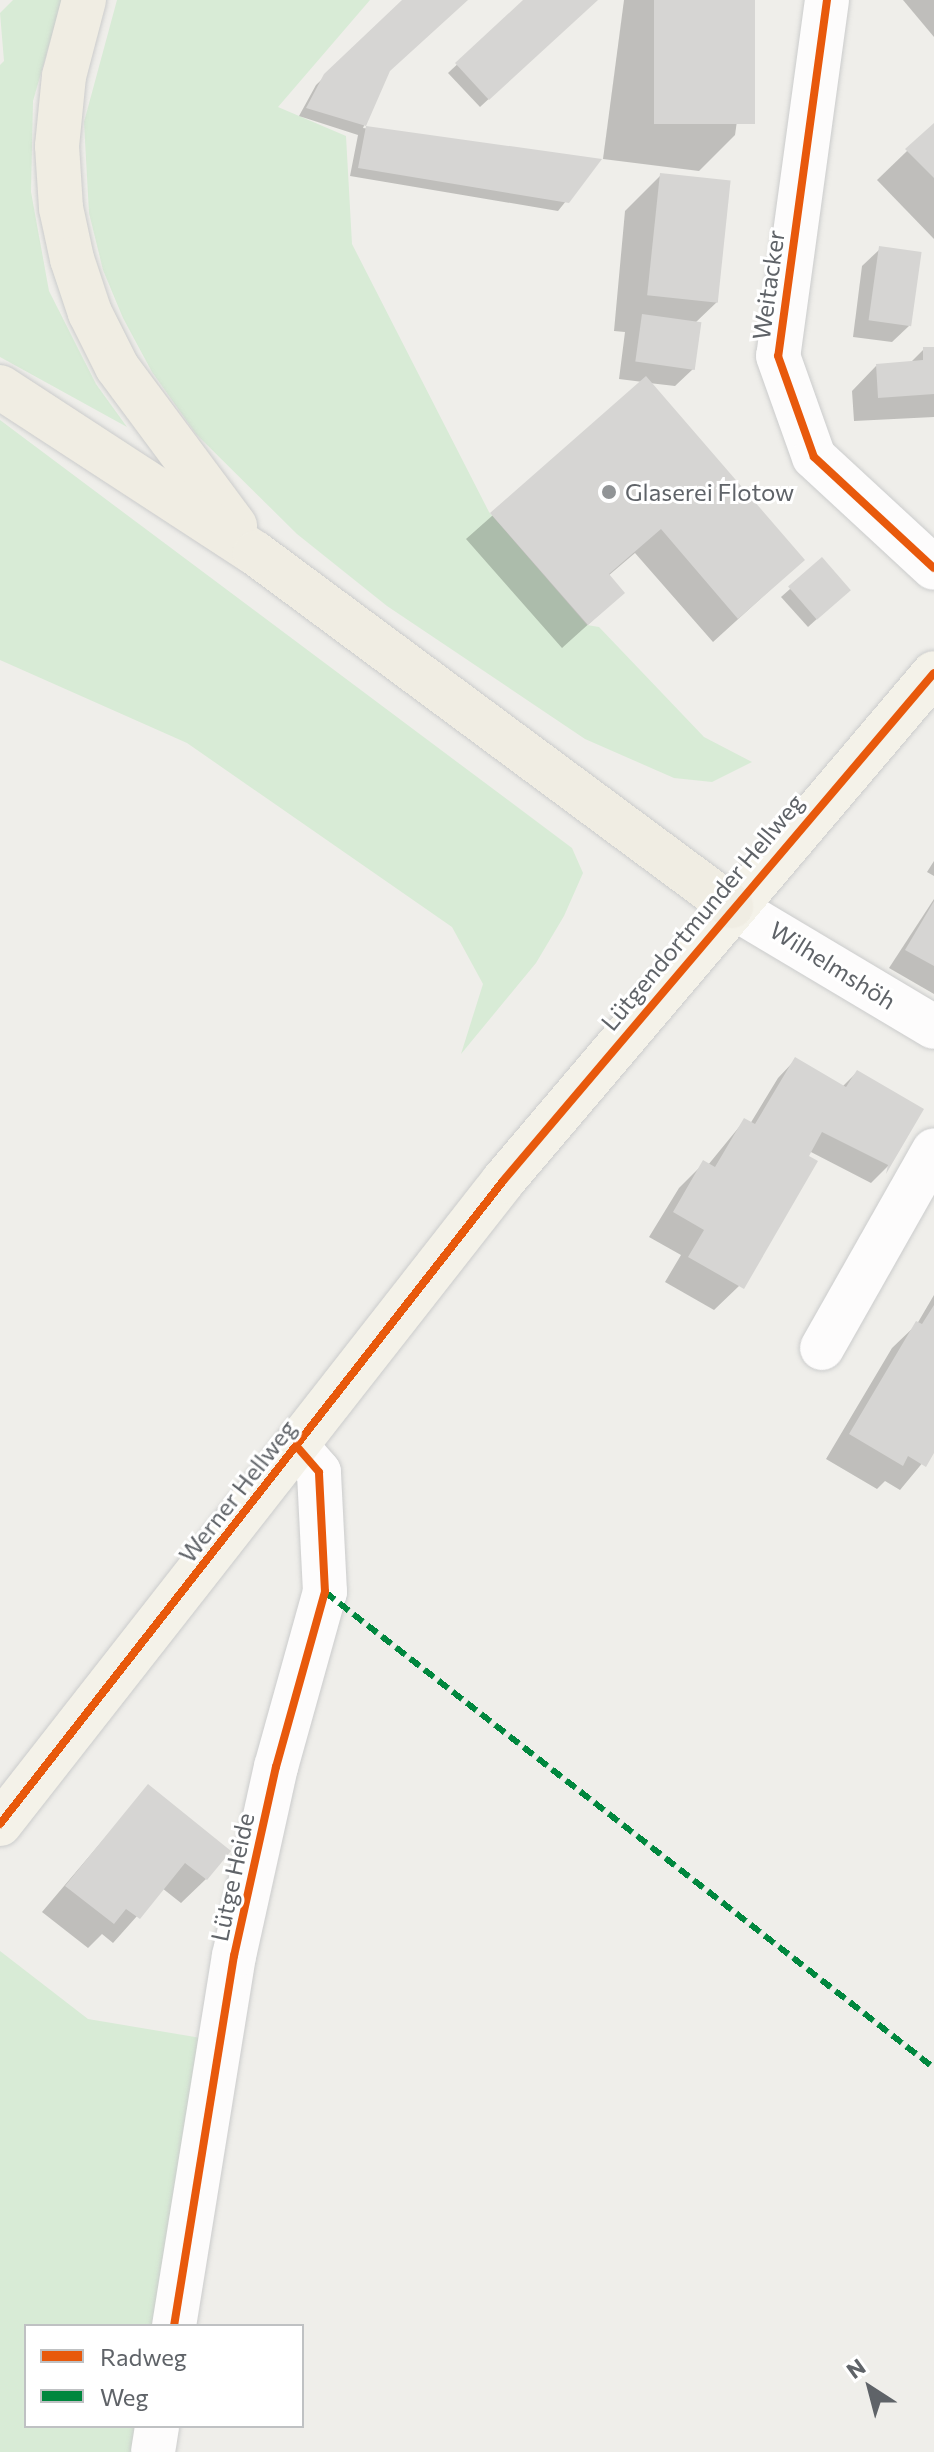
<!DOCTYPE html>
<meta charset="utf-8">
<style>
body{margin:0}
#map{position:relative;width:934px;height:2452px;overflow:hidden;background:#efeeea;font-family:Commissioner,sans-serif}
div>[style]{position:absolute}
.green>*{inset:0;background:#d8ebd6}
.shadow>*{inset:0;background:#0003}
.building>*{inset:0;background:#d6d5d3;transform-origin:0 0}
.roads{filter:drop-shadow(0 0 2px #cbcccc) drop-shadow(0 0 2px #cbcccc)}
.minor>*{height:44px;margin:-22px;padding:0 22px;transform-origin:22px;border-radius:22px;background:#fdfcfc}
.major>*{height:44px;margin:-22px;padding:0 22px;transform-origin:22px;border-radius:22px;background:#f4f2e9}
.highway>*{height:44px;margin:-22px;padding:0 22px;transform-origin:22px;border-radius:22px;background:#f0ede3}
.quiet>*{height:6px;margin-top:-3px;transform-origin:0;background:repeating-linear-gradient(90deg,#00873e 0 12px,transparent 0 18px)}
.cycleway>*{height:8px;margin:-4px;padding:0 4px;transform-origin:4px;border-radius:4px;background:#e8590c}
.dots>*{width:22px;height:22px;translate:-50% -50%;box-sizing:border-box;border:4px solid #fff;border-radius:50%}
span{translate:-50% -50%;white-space:nowrap;text-align:center;line-height:1.15;-webkit-text-stroke:6px #fff;paint-order:stroke}
.street-label{font-size:24px;color:#5f6368}
.poi-label{font-size:24px;color:#5f6368}
.left{translate:0 -50%;text-align:left}
.legend{position:absolute;left:24px;top:2324px;width:280px;height:104px;box-sizing:border-box;background:#fff;border:2px solid #bfc1c3;margin:0;padding:10px 14px;list-style:none;font-size:24px;color:#5f6368}
.legend li{display:flex;align-items:center;gap:16px;height:40px}
.legend b{width:40px;border:2px solid #bfc1c3}
.north{position:absolute;left:830px;top:2348px;width:80px;height:80px;-webkit-text-stroke:6px #fff;paint-order:stroke;rotate:324deg;font-size:22px;font-weight:700;line-height:32px;text-align:center;color:#5f6368}
.north::after{content:'';display:block;margin:auto;width:28px;height:36px;background:#5f6368;clip-path:polygon(50% 0,100% 100%,50% 72%,0 100%)}
</style>
<div id="map">
<div class="green">
<i style="clip-path:polygon(13px 0,62px 0,33px 101px,31px 192px,49px 291px,96px 384px,127px 427px,0 357px,0 65px,4px 61px,0 13px)"></i>
<i style="clip-path:polygon(117px 0,370px 0,278px 107px,346px 136px,352px 244px,489px 512px,587px 625px,599px 627px,704px 737px,752px 762px,712px 782px,674px 778px,585px 739px,387px 606px,297px 534px,196px 434px,152px 372px,123px 318px,103px 270px,89px 213px,84px 122px)"></i>
<i style="clip-path:polygon(0 420px,572px 848px,583px 873px,564px 916px,536px 963px,461px 1054px,483px 984px,452px 927px,187px 743px,0 660px)"></i>
<i style="clip-path:polygon(0 1951px,88px 2019px,201px 2038px,160px 2326px,26px 2326px,26px 2426px,143px 2426px,140px 2452px,0 2452px)"></i>
</div>
<div class="shadow">
<i style="clip-path:polygon(405px 0,466px 0,387px 71px,363px 128px,598px 161px,558px 211px,350px 176px,358px 135px,299px 116px,316px 85px)"></i>
<i style="clip-path:polygon(526px 0,596px 0,480px 107px,448px 73px)"></i>
<i style="clip-path:polygon(624px 0,754px 0,735px 135px,699px 171px,603px 159px)"></i>
<i style="clip-path:polygon(903px 0,934px 0,934px 37px)"></i>
<i style="clip-path:polygon(934px 125px,934px 239px,877px 180px)"></i>
<i style="clip-path:polygon(661px 175px,718px 301px,695px 323px,693px 369px,675px 386px,649px 383px,803px 560px,713px 642px,635px 553px,608px 576px,623px 593px,562px 648px,466px 539px,643px 382px,619px 379px,625px 332px,614px 331px,625px 211px)"></i>
<i style="clip-path:polygon(880px 249px,910px 325px,892px 342px,853px 337px,862px 266px)"></i>
<i style="clip-path:polygon(924px 349px,934px 349px,934px 417px,854px 421px,852px 391px,876px 366px,910px 363px)"></i>
<i style="clip-path:polygon(790px 589px,840px 598px,808px 627px,781px 597px)"></i>
<i style="clip-path:polygon(934px 861px,934px 876px,927px 872px)"></i>
<i style="clip-path:polygon(934px 899px,934px 994px,889px 968px)"></i>
<i style="clip-path:polygon(795px 1060px,842px 1087px,857px 1072px,889px 1165px,871px 1183px,809px 1151px,739px 1286px,714px 1310px,665px 1282px,681px 1255px,649px 1237px,679px 1188px,704px 1163px,708px 1165px,744px 1121px,750px 1124px,778px 1078px)"></i>
<i style="clip-path:polygon(934px 1295px,934px 1449px,900px 1490px,885px 1481px,877px 1489px,826px 1459px,892px 1348px,917px 1324px)"></i>
<i style="clip-path:polygon(148px 1787px,206px 1879px,181px 1903px,162px 1888px,113px 1943px,102px 1934px,88px 1948px,42px 1912px)"></i>
</div>
<div class="building">
<i style="clip-path:polygon(402px 0,468px 0,390px 71px,366px 126px,602px 159px,569px 203px,358px 168px,366px 126px,306px 108px,324px 74px)"></i>
<i style="clip-path:polygon(523px 0,598px 0,489px 100px,455px 63px)"></i>
<i style="left:654px;top:0;width:101px;height:124px"></i>
<i style="clip-path:polygon(934px 123px,934px 178px,905px 149px)"></i>
<i style="left:660px;top:173px;width:71px;height:123px;rotate:6deg"></i>
<i style="left:879px;top:246px;width:43px;height:75px;rotate:8deg"></i>
<i style="left:642px;top:314px;width:60px;height:48px;rotate:8deg"></i>
<i style="clip-path:polygon(923px 347px,934px 347px,934px 394px,878px 398px,876px 364px,923px 360px)"></i>
<i style="clip-path:polygon(646px 376px,805px 560px,738px 619px,661px 529px,609px 574px,625px 593px,588px 625px,490px 513px)"></i>
<i style="left:822px;top:557px;width:44px;height:45px;rotate:49deg"></i>
<i style="clip-path:polygon(934px 901px,934px 966px,905px 950px)"></i>
<i style="clip-path:polygon(795px 1057px,846px 1087px,857px 1070px,924px 1109px,886px 1174px,888px 1165px,822px 1132px,809px 1156px,818px 1161px,744px 1289px,688px 1257px,704px 1230px,673px 1212px,703px 1160px,715px 1167px,744px 1118px,755px 1124px)"></i>
<i style="clip-path:polygon(934px 1305px,934px 1453px,926px 1467px,908px 1456px,903px 1466px,849px 1434px,916px 1321px,922px 1324px)"></i>
<i style="clip-path:polygon(148px 1784px,231px 1851px,207px 1880px,185px 1863px,140px 1919px,126px 1909px,114px 1924px,65px 1886px)"></i>
</div>
<div class="roads">
<div class="minor">
<i style="left:827px;top:0;width:359px;rotate:97.8deg"></i>
<i style="left:778px;top:356px;width:107px;rotate:70.4deg"></i>
<i style="left:814px;top:457px;width:163px;rotate:42.8deg"></i>
<i style="left:731px;top:906px;width:236px;rotate:30.8deg"></i>
<i style="left:822px;top:1348px;width:227px;rotate:-60.5deg"></i>
<i style="left:174px;top:2326px;width:375px;rotate:-80.8deg"></i>
<i style="left:234px;top:1956px;width:194px;rotate:-77.5deg"></i>
<i style="left:276px;top:1767px;width:182px;rotate:-74.4deg"></i>
<i style="left:325px;top:1592px;width:120px;rotate:-92.9deg"></i>
<i style="left:319px;top:1472px;width:33px;rotate:-131deg"></i>
<i style="left:153px;top:2452px;width:26px;rotate:-81deg"></i>
</div>
<div class="major">
<i style="left:0;top:1824px;width:816px;rotate:-51.96deg"></i>
<i style="left:503px;top:1181px;width:666px;rotate:-49.69deg"></i>
</div>
<div class="highway">
<i style="left:84px;top:0;width:79px;rotate:104.7deg"></i>
<i style="left:64px;top:76px;width:70px;rotate:95.7deg"></i>
<i style="left:57px;top:146px;width:62px;rotate:86.3deg"></i>
<i style="left:61px;top:208px;width:52px;rotate:77.8deg"></i>
<i style="left:72px;top:259px;width:57px;rotate:71.6deg"></i>
<i style="left:90px;top:313px;width:60px;rotate:63.4deg"></i>
<i style="left:117px;top:367px;width:198px;rotate:53.4deg"></i>
<i style="left:0;top:387px;width:304px;rotate:33.1deg"></i>
<i style="left:255px;top:553px;width:593px;rotate:36.56deg"></i>
</div>
</div>
<div class="quiet">
<i style="left:325px;top:1592px;width:773px;rotate:38.01deg"></i>
</div>
<div class="cycleway">
<i style="left:827px;top:0;width:359px;rotate:97.8deg"></i>
<i style="left:778px;top:356px;width:107px;rotate:70.4deg"></i>
<i style="left:814px;top:457px;width:163px;rotate:42.8deg"></i>
<i style="left:0;top:1824px;width:816px;rotate:-51.96deg"></i>
<i style="left:503px;top:1181px;width:666px;rotate:-49.69deg"></i>
<i style="left:174px;top:2326px;width:375px;rotate:-80.8deg"></i>
<i style="left:234px;top:1956px;width:194px;rotate:-77.5deg"></i>
<i style="left:276px;top:1767px;width:182px;rotate:-74.4deg"></i>
<i style="left:325px;top:1592px;width:120px;rotate:-92.9deg"></i>
<i style="left:319px;top:1472px;width:33px;rotate:-131deg"></i>
</div>
<div class="dots">
<i style="left:609px;top:492px;background:#919496"></i>
</div>
<div class="street-label">
<span style="left:768px;top:285px;rotate:-82deg">Weitacker</span>
<span style="left:702px;top:912px;rotate:-50deg">Lütgendortmunder Hellweg</span>
<span style="left:833px;top:965px;rotate:32deg">Wilhelmshöh</span>
<span style="left:237px;top:1491px;rotate:-52deg">Werner Hellweg</span>
<span style="left:232px;top:1877px;rotate:-78deg">Lütge Heide</span>
</div>
<div class="poi-label">
<span class="left" style="left:625px;top:492px">Glaserei Flotow</span>
</div>
<ul class="legend">
<li><b style="height:10px;background:#e8590c"></b>Radweg</li>
<li><b style="height:10px;background:#00873e"></b>Weg</li>
</ul>
<div class="north">N</div>
</div>
